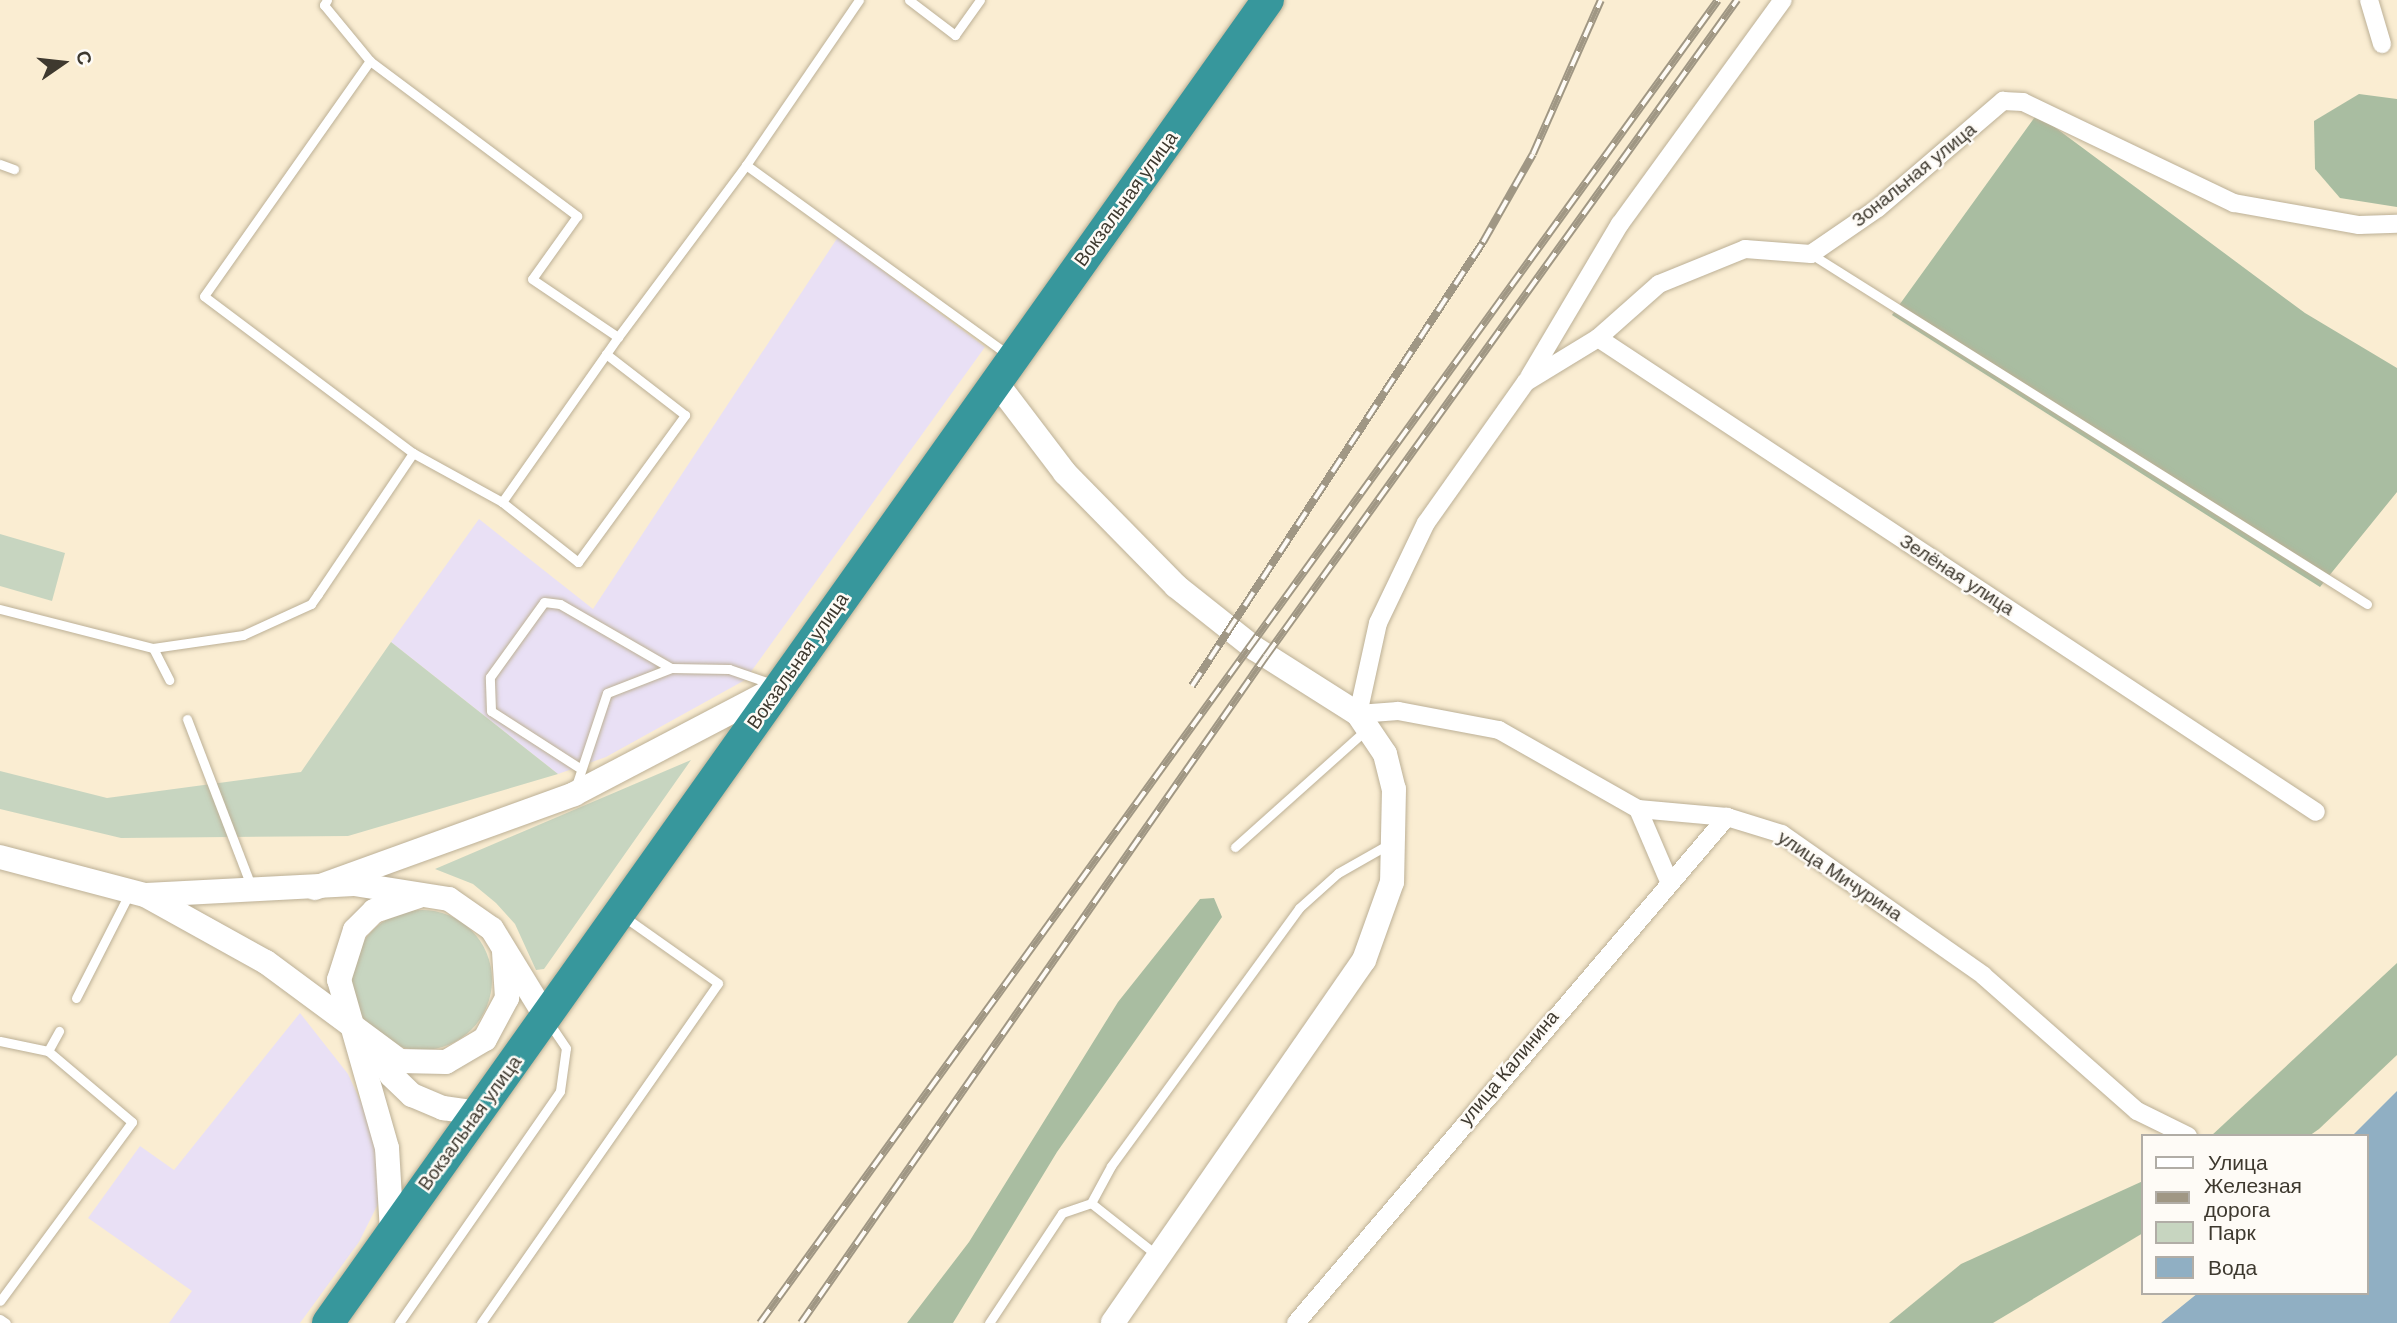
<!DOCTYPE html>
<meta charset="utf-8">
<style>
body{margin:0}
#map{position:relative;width:2397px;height:1323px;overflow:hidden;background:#faedd2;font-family:Helvetica,sans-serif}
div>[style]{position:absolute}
.commercial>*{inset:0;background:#e9e0f5}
.green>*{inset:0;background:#c7d5c0}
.round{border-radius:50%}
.forest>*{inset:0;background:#a9bda1}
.water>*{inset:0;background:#90afc3}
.roads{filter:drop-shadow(0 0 2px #bcb096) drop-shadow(0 0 2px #bcb096)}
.lane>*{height:9px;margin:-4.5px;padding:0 4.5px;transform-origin:4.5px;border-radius:4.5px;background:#fff}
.street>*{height:18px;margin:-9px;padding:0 9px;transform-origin:9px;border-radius:9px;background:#fff}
.secondary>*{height:24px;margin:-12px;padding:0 12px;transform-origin:12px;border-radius:12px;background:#fff}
.highway>*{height:32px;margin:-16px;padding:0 16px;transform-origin:16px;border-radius:16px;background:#37979c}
.rail>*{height:8px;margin-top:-4px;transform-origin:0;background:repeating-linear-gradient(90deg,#fefbf6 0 16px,#a09784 0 32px);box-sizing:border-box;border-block:2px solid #a09784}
span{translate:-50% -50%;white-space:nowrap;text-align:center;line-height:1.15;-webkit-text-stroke:5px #fefbf6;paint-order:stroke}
.street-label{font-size:19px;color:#3e392f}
.legend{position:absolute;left:2141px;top:1134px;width:228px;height:161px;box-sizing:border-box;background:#fefbf6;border:2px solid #b1ada6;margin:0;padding:9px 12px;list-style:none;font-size:21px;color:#3e392f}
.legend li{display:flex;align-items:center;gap:14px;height:35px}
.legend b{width:35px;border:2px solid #b1ada6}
.north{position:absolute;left:28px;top:28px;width:70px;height:70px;-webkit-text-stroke:5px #fefbf6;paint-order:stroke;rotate:76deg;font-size:19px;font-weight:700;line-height:28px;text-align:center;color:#3e392f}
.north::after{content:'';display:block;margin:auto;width:24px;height:32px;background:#3e392f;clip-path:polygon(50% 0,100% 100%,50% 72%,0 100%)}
</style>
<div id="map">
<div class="commercial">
<i style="clip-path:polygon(838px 237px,985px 347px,745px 680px,606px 757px,558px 774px,391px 642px,479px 519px,593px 609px)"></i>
<i style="clip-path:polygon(300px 1013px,348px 1074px,372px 1126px,381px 1168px,378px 1204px,359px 1242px,300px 1323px,169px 1323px,192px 1291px,88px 1218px,140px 1146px,174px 1170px)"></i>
</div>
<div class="green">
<i style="clip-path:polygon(0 534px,65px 553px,52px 601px,0 586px)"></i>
<i style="clip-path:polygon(391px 642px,558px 774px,348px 836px,121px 838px,0 809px,0 771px,107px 798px,301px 772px)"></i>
<i style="clip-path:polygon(691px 760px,544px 969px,536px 970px,515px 924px,496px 903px,473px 884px,435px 869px)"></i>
<i class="round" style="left:352px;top:910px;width:140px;height:140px"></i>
</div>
<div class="forest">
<i style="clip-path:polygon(2359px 94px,2397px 99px,2397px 207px,2340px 198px,2315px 169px,2314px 121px)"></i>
<i style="clip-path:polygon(2037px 114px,2305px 313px,2397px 368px,2397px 492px,2320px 587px,1892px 315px)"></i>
<i style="clip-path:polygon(1214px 898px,1222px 917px,1057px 1152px,953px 1323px,907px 1323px,969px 1242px,1118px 1002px,1200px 899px)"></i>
<i style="clip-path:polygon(2397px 963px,2397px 1055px,2319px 1129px,2309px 1136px,2211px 1136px)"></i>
<i style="clip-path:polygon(2143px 1181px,2143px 1233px,1993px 1323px,1889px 1323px,1961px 1264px)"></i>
</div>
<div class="water">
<i style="clip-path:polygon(2397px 1091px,2397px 1323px,2161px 1323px,2198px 1293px,2367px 1293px,2367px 1136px,2352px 1136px)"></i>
</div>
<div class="roads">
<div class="lane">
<i style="left:327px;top:0;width:6px;rotate:121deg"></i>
<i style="left:324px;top:5px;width:72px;rotate:50.6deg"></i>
<i style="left:909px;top:0;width:58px;rotate:37.3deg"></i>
<i style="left:955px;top:35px;width:43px;rotate:-54.5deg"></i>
<i style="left:0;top:164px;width:15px;rotate:20deg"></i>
<i style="left:746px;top:165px;width:200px;rotate:-55.6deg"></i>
<i style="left:1811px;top:254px;width:657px;rotate:32.19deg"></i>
<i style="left:413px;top:453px;width:102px;rotate:28.8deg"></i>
<i style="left:502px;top:502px;width:202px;rotate:-54.9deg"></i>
<i style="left:502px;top:502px;width:97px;rotate:38.3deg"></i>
<i style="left:578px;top:562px;width:182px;rotate:-53.9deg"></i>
<i style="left:685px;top:415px;width:100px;rotate:-142.3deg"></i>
<i style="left:0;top:609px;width:158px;rotate:14.3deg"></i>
<i style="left:153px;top:648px;width:91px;rotate:-8.2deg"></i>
<i style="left:243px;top:635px;width:75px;rotate:-24.5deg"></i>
<i style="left:311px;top:604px;width:12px;rotate:-55deg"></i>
<i style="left:318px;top:594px;width:170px;rotate:-56deg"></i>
<i style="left:413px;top:453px;width:261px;rotate:-143.1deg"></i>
<i style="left:204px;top:296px;width:288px;rotate:-54.8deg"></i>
<i style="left:370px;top:61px;width:259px;rotate:36.8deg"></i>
<i style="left:577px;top:216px;width:77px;rotate:125.5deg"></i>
<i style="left:532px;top:279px;width:104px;rotate:34deg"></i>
<i style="left:618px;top:337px;width:214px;rotate:-53.3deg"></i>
<i style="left:746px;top:165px;width:324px;rotate:35.9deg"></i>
<i style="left:153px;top:648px;width:36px;rotate:63deg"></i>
<i style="left:187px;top:719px;width:179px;rotate:69deg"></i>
<i style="left:578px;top:767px;width:103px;rotate:-147.2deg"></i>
<i style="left:491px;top:711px;width:34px;rotate:-92deg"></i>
<i style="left:490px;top:677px;width:92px;rotate:-54.2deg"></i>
<i style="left:544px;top:602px;width:16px;rotate:7deg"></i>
<i style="left:560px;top:604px;width:128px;rotate:30deg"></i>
<i style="left:575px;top:789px;width:101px;rotate:-71.6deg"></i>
<i style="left:607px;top:693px;width:69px;rotate:-21.3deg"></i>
<i style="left:671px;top:668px;width:58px;rotate:1deg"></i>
<i style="left:729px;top:669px;width:49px;rotate:19.2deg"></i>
<i style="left:1235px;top:847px;width:176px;rotate:-41.8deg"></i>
<i style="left:76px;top:998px;width:117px;rotate:-63deg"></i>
<i style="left:0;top:1041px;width:49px;rotate:11.8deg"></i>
<i style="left:48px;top:1051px;width:110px;rotate:40.2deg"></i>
<i style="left:132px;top:1122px;width:222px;rotate:126.4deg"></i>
<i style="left:48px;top:1051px;width:23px;rotate:-61deg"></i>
<i style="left:1091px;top:1203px;width:85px;rotate:38.3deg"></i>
<i style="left:0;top:1319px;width:7px;rotate:34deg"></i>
<i style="left:399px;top:1323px;width:282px;rotate:-55.2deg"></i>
<i style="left:560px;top:1091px;width:43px;rotate:-82.1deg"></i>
<i style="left:566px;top:1048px;width:29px;rotate:-124deg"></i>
<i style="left:481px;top:1323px;width:414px;rotate:-55.1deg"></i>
<i style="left:718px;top:983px;width:116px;rotate:-144.8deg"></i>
<i style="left:989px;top:1323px;width:132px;rotate:-56.4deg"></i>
<i style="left:1062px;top:1213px;width:31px;rotate:-19deg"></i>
<i style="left:1091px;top:1203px;width:42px;rotate:-61.6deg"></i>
<i style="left:1111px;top:1166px;width:319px;rotate:-53.9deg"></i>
<i style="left:1299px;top:908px;width:52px;rotate:-41.9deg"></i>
<i style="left:1338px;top:873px;width:59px;rotate:-29.6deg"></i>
</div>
<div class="street">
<i style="left:2369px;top:0;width:46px;rotate:73.5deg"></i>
<i style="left:1598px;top:338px;width:860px;rotate:33.43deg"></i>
<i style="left:1529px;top:377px;width:178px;rotate:-59.3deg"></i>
<i style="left:1620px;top:224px;width:277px;rotate:-54deg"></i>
<i style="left:1638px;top:809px;width:76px;rotate:66.8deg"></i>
<i style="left:2188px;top:1136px;width:57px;rotate:-153.9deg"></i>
<i style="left:2137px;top:1111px;width:205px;rotate:-138.6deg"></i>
<i style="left:1983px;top:975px;width:246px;rotate:-145deg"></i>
<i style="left:1782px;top:834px;width:58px;rotate:-162.8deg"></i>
<i style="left:1727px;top:817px;width:89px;rotate:-174.9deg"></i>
<i style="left:1638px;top:809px;width:160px;rotate:-150.4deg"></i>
<i style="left:1499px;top:730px;width:103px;rotate:-169.3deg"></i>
<i style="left:1398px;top:711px;width:40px;rotate:175.7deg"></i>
<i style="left:1358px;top:714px;width:93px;rotate:-77.6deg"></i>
<i style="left:1378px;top:623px;width:111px;rotate:-64.4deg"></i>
<i style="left:1426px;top:523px;width:173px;rotate:-54.7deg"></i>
<i style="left:1526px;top:382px;width:84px;rotate:-31.4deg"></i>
<i style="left:1598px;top:338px;width:81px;rotate:-41.5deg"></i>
<i style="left:1659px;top:284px;width:93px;rotate:-22.1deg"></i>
<i style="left:1745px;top:249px;width:66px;rotate:4.3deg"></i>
<i style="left:1811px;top:254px;width:81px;rotate:-34.5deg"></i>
<i style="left:1878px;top:208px;width:165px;rotate:-40.6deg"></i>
<i style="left:2003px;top:101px;width:20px;rotate:3deg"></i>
<i style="left:2023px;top:102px;width:234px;rotate:25.6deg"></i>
<i style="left:2234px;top:203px;width:127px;rotate:10deg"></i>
<i style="left:2359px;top:225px;width:38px;rotate:-2deg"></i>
<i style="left:1296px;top:1323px;width:665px;rotate:-49.58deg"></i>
</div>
<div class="secondary">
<i style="left:996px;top:382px;width:114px;rotate:52.8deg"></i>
<i style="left:1065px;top:473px;width:158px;rotate:45.5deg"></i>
<i style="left:1176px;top:586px;width:100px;rotate:38.5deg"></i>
<i style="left:1254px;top:648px;width:123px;rotate:32.4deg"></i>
<i style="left:1358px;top:714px;width:48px;rotate:56deg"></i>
<i style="left:1385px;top:754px;width:36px;rotate:76deg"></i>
<i style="left:1394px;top:789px;width:93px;rotate:91.2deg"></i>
<i style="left:1392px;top:882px;width:83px;rotate:109.7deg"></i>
<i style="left:1364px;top:960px;width:441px;rotate:124.7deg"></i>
<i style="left:0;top:857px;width:150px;rotate:14.7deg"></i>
<i style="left:145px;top:895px;width:138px;rotate:29deg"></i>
<i style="left:266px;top:962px;width:167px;rotate:36.5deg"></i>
<i style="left:400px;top:1061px;width:46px;rotate:1.2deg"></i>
<i style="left:446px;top:1062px;width:45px;rotate:-30.5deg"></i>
<i style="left:485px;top:1039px;width:47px;rotate:-61.8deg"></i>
<i style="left:507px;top:998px;width:46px;rotate:-93.7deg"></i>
<i style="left:315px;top:888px;width:276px;rotate:-19.9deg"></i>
<i style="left:574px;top:794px;width:231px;rotate:-27.6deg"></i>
<i style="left:146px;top:895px;width:208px;rotate:-3deg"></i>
<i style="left:354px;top:884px;width:96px;rotate:9deg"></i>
<i style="left:449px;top:899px;width:52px;rotate:34.9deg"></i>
<i style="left:492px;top:929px;width:103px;rotate:58.5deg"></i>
<i style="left:379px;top:1052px;width:26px;rotate:62deg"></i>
<i style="left:391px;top:1075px;width:29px;rotate:44deg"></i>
<i style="left:412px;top:1095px;width:34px;rotate:23deg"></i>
<i style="left:443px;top:1108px;width:35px;rotate:8deg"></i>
<i style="left:392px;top:1232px;width:84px;rotate:-93.4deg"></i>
<i style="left:387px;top:1148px;width:175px;rotate:-105.9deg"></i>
<i style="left:339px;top:980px;width:52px;rotate:-72.3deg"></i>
<i style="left:355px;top:930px;width:27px;rotate:-45deg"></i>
<i style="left:374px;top:911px;width:47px;rotate:-18.4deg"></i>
</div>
<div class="highway">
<i style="left:328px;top:1323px;width:1623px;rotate:-54.61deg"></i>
</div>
</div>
<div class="rail">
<i style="left:1192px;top:686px;width:531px;rotate:-56.76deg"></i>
<i style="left:1483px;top:242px;width:101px;rotate:-60.4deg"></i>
<i style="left:1533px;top:154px;width:168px;rotate:-66.2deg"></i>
<i style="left:760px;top:1323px;width:1633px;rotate:-54.09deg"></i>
<i style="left:801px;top:1323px;width:813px;rotate:-55.12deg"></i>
<i style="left:1266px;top:656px;width:808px;rotate:-54.32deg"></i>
</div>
<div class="street-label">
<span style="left:1914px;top:175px;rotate:-39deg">Зональная улица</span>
<span style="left:1126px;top:199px;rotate:-54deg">Вокзальная улица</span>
<span style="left:1957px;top:575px;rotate:33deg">Зелёная улица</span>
<span style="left:798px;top:661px;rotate:-55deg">Вокзальная улица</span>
<span style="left:1840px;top:876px;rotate:34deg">улица Мичурина</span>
<span style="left:1509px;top:1068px;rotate:-50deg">улица Калинина</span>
<span style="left:470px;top:1123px;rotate:-54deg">Вокзальная улица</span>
</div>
<ul class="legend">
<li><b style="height:9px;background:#fff"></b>Улица</li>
<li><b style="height:9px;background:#a09784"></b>Железная дорога</li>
<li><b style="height:19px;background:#c7d5c0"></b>Парк</li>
<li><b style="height:19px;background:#90afc3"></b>Вода</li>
</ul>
<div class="north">С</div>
</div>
